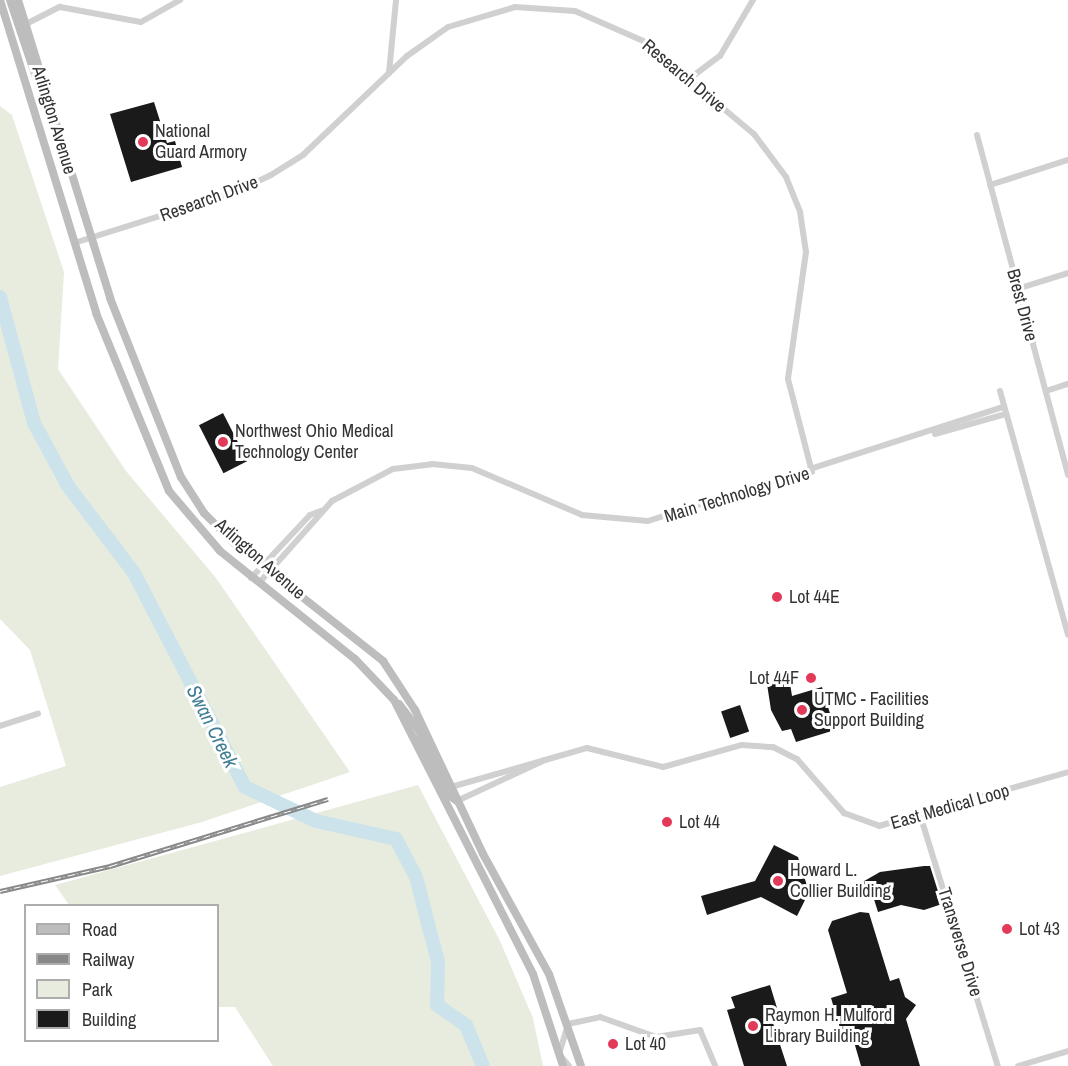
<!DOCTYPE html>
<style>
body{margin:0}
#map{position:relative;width:1068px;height:1066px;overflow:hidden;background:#fff;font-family:"Archivo Narrow",sans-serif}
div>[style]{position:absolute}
.green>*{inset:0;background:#e7ecdf}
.river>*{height:14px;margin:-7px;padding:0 7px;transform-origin:7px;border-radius:7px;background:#cce3eb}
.building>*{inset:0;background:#1a1a1a;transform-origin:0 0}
.street>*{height:6px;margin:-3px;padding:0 3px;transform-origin:3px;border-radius:3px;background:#d0d0d0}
.secondary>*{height:8px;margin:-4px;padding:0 4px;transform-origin:4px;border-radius:4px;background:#bdbdbd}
.rail>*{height:4.5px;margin-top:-2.25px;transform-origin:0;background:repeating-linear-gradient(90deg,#fff 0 7px,#888 0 14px);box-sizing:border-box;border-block:2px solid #888}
.dots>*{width:16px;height:16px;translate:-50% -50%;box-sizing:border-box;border:3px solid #fff;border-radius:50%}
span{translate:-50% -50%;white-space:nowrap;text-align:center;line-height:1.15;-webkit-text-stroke:6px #fff;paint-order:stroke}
.street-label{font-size:18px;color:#333}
.poi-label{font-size:18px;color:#333}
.left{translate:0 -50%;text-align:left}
.right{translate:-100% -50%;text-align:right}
.water-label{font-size:20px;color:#407e95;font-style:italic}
.legend{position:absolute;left:24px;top:904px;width:195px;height:138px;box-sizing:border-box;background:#fff;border:2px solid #adadad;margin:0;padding:8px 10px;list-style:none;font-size:18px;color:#333}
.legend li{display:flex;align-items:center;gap:12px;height:30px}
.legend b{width:30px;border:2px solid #adadad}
</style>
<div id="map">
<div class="green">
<i style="clip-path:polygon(0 106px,12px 115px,64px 272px,58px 369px,126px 471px,216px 578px,350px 772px,202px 822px,0 876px,0 787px,66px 766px,30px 650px,0 619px)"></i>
<i style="clip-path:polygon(418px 785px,500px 941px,533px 1018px,543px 1066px,273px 1066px,235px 1007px,218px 1007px,218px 906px,69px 905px,55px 885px)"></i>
</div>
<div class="river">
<i style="left:0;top:297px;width:131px;rotate:74.9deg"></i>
<i style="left:34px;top:423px;width:72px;rotate:61.6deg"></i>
<i style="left:68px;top:486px;width:109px;rotate:52.8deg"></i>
<i style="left:134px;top:573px;width:241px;rotate:62.6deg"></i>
<i style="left:245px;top:787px;width:79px;rotate:25.6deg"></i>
<i style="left:316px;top:821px;width:82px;rotate:12.7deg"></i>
<i style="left:396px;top:839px;width:43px;rotate:62.2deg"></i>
<i style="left:416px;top:877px;width:88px;rotate:75.5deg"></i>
<i style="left:438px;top:962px;width:43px;rotate:91.3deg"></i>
<i style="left:437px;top:1005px;width:35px;rotate:35deg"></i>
<i style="left:466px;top:1025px;width:44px;rotate:67.5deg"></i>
</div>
<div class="building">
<i style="clip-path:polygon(154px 102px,167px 143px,175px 141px,182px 167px,131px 182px,110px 114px)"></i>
<i style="left:223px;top:413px;width:54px;height:27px;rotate:63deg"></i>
<i style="clip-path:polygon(789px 677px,792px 696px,822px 687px,835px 730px,796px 742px,791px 729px,782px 731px,771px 710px,767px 684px)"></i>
<i style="left:740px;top:705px;width:28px;height:20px;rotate:71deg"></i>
<i style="clip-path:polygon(774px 845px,798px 857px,809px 892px,797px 916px,761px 897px,707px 915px,701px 896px,755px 881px)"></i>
<i style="clip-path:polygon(924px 866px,930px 866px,942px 904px,924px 910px,901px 905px,878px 912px,872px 893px,852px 899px,845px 892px,880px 872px)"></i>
<i style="clip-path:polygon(860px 912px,869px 913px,890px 981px,899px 978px,905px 997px,916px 1005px,906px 1019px,920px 1066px,861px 1066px,852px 1035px,843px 1038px,831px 998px,847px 993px,828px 930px,832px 921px)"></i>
<i style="clip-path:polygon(770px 985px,781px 1021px,773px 1023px,787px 1066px,744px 1066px,727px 1010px,735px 1008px,731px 997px)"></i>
</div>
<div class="street">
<i style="left:26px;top:24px;width:38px;rotate:-27deg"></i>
<i style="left:60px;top:7px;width:82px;rotate:10.5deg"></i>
<i style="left:141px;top:22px;width:45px;rotate:-29.4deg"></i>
<i style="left:389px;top:73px;width:73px;rotate:-84.5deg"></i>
<i style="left:689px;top:79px;width:39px;rotate:-37deg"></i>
<i style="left:720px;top:56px;width:65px;rotate:-59.5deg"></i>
<i style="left:977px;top:135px;width:352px;rotate:75deg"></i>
<i style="left:990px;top:185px;width:82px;rotate:-17.8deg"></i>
<i style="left:74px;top:243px;width:167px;rotate:-17.5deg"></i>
<i style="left:233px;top:193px;width:42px;rotate:-25.3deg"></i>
<i style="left:271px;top:175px;width:39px;rotate:-32deg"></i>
<i style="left:304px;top:154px;width:142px;rotate:-43.6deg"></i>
<i style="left:407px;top:56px;width:50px;rotate:-35.3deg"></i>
<i style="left:448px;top:27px;width:70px;rotate:-16.6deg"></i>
<i style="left:515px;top:7px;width:60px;rotate:3.8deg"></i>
<i style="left:575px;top:11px;width:74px;rotate:23.8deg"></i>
<i style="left:643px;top:41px;width:145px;rotate:40deg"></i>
<i style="left:754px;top:134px;width:54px;rotate:53.3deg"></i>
<i style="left:786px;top:177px;width:38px;rotate:68deg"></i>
<i style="left:800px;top:212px;width:40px;rotate:81.5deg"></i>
<i style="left:806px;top:252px;width:128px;rotate:98.1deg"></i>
<i style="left:788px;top:379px;width:96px;rotate:75.5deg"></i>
<i style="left:1017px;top:289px;width:53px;rotate:-17.4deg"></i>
<i style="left:1000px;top:391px;width:253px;rotate:74.4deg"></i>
<i style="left:1046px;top:391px;width:23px;rotate:-18deg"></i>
<i style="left:935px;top:434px;width:74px;rotate:-15.7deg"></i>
<i style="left:251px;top:578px;width:86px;rotate:-46.9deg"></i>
<i style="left:310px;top:515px;width:12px;rotate:-20deg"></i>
<i style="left:259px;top:583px;width:110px;rotate:-48.3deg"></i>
<i style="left:332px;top:501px;width:69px;rotate:-27.7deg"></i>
<i style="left:393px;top:469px;width:39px;rotate:-7deg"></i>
<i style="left:432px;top:464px;width:40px;rotate:5.7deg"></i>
<i style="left:472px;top:468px;width:120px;rotate:23.1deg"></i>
<i style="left:582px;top:515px;width:66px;rotate:5.2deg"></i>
<i style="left:648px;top:521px;width:374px;rotate:-17.8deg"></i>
<i style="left:0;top:726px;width:40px;rotate:-18deg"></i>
<i style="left:451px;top:787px;width:98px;rotate:-16deg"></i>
<i style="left:457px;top:801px;width:97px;rotate:-25deg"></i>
<i style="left:545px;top:760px;width:44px;rotate:-15.9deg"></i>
<i style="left:587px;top:748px;width:78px;rotate:14deg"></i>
<i style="left:663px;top:767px;width:82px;rotate:-15.6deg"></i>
<i style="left:742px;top:745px;width:31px;rotate:4deg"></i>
<i style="left:773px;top:747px;width:27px;rotate:27deg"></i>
<i style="left:797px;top:759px;width:72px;rotate:49deg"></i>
<i style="left:844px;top:813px;width:37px;rotate:20deg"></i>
<i style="left:879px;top:826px;width:197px;rotate:-15.9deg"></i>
<i style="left:921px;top:818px;width:260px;rotate:72.8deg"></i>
<i style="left:569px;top:1066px;width:16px;rotate:-130deg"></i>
<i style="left:559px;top:1054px;width:31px;rotate:-73deg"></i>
<i style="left:568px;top:1024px;width:33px;rotate:-12deg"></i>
<i style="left:600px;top:1017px;width:59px;rotate:19.7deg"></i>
<i style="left:656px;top:1037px;width:45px;rotate:-9deg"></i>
<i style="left:700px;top:1030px;width:39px;rotate:67deg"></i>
<i style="left:1018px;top:1066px;width:52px;rotate:-16.7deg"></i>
</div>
<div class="secondary">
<i style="left:0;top:0;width:327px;rotate:72.9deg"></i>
<i style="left:96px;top:313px;width:192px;rotate:67.7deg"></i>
<i style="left:169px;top:491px;width:79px;rotate:49.6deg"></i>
<i style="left:220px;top:551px;width:173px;rotate:38.7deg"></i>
<i style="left:355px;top:659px;width:57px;rotate:46.4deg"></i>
<i style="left:394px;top:700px;width:307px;rotate:63.1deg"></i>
<i style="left:533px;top:974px;width:97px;rotate:71.9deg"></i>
<i style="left:10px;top:0;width:113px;rotate:71.4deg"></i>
<i style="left:18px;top:0;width:312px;rotate:72.8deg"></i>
<i style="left:110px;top:298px;width:193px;rotate:68.4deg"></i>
<i style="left:181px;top:477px;width:43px;rotate:57.4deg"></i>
<i style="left:204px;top:513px;width:44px;rotate:45deg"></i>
<i style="left:235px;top:544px;width:189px;rotate:38.3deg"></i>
<i style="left:383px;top:661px;width:59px;rotate:56.9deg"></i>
<i style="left:415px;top:710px;width:159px;rotate:64.7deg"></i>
<i style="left:483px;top:854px;width:137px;rotate:61.2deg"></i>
<i style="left:549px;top:974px;width:97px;rotate:70.8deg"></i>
<i style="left:399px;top:704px;width:31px;rotate:53deg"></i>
<i style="left:418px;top:729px;width:69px;rotate:66.8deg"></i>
<i style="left:445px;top:792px;width:15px;rotate:37deg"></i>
</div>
<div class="rail">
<i style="left:0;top:891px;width:113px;rotate:-12.8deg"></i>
<i style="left:110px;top:866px;width:228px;rotate:-17.1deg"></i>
</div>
<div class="dots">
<i style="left:143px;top:142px;background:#e43a5a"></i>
<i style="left:223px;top:442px;background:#e43a5a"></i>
<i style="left:777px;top:597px;background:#e43a5a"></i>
<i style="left:811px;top:678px;background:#e43a5a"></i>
<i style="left:802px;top:710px;background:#e43a5a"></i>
<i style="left:667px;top:822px;background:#e43a5a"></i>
<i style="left:778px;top:881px;background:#e43a5a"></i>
<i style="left:1007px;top:929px;background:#e43a5a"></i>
<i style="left:753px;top:1026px;background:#e43a5a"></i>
<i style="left:613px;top:1044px;background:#e43a5a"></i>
</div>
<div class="street-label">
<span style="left:684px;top:76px;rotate:40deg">Research Drive</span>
<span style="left:54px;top:120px;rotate:73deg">Arlington Avenue</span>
<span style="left:209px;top:199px;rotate:-20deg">Research Drive</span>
<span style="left:1022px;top:305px;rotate:75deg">Brest Drive</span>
<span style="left:737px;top:495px;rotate:-17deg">Main Technology Drive</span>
<span style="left:260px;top:559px;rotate:41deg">Arlington Avenue</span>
<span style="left:950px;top:807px;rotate:-16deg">East Medical Loop</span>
<span style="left:960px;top:942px;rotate:73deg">Transverse Drive</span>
</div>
<div class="poi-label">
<span class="left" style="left:155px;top:142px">National<br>Guard Armory</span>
<span class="left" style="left:235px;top:442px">Northwest Ohio Medical<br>Technology Center</span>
<span class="left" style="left:789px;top:597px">Lot 44E</span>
<span class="right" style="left:799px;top:678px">Lot 44F</span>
<span class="left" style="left:814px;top:710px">UTMC - Facilities<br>Support Building</span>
<span class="left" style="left:679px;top:822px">Lot 44</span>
<span class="left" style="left:790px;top:881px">Howard L.<br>Collier Building</span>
<span class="left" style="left:1019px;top:929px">Lot 43</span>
<span class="left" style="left:765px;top:1026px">Raymon H. Mulford<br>Library Building</span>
<span class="left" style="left:625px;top:1044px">Lot 40</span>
</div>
<div class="water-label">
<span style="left:213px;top:726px;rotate:63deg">Swan Creek</span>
</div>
<ul class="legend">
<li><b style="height:8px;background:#bdbdbd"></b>Road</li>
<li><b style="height:8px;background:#888"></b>Railway</li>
<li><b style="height:16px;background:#e7ecdf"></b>Park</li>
<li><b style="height:16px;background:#1a1a1a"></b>Building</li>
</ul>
</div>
